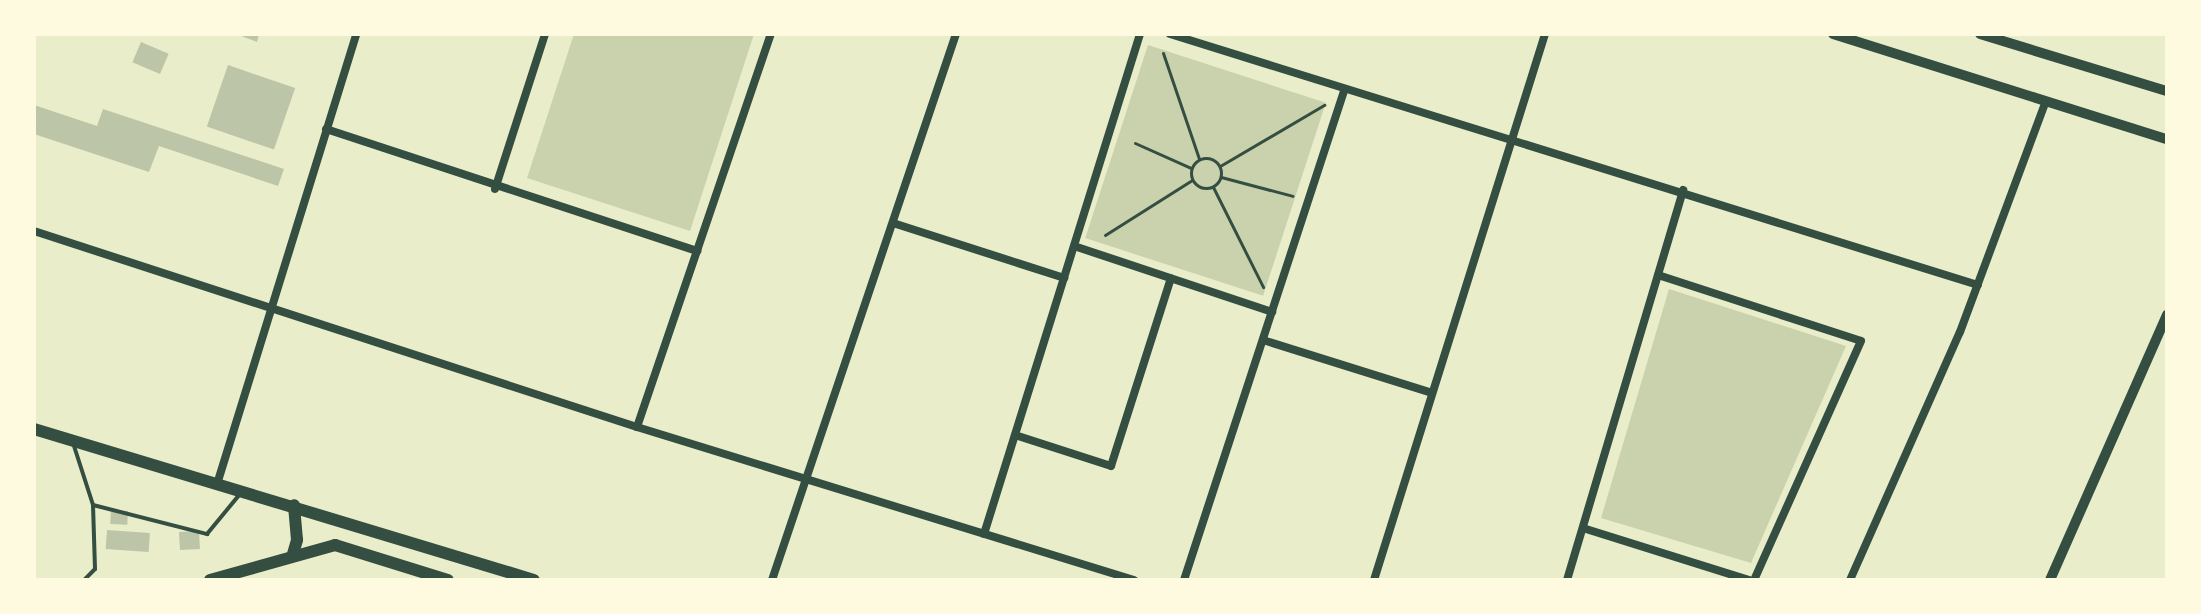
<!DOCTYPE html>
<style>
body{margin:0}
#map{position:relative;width:2201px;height:614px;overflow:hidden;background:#e9edc9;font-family:"Sofia Sans Condensed",sans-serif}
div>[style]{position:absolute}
.green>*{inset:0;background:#cad2ad;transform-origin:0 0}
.building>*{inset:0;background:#bcc5a7;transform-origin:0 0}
.path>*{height:3px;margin:-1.5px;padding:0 1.5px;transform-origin:1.5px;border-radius:1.5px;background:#344e41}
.path>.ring{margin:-1.5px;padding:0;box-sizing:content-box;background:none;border:3px solid #344e41;border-radius:50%}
.service>*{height:4px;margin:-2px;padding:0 2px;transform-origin:2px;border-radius:2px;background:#344e41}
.minor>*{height:8px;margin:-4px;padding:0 4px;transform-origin:4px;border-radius:4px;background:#344e41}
.tertiary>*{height:10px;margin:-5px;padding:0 5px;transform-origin:5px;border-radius:5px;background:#344e41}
.trunk>*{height:12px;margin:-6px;padding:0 6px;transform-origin:6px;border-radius:6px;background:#344e41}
span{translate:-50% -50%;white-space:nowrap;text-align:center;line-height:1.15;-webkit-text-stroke:8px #fefae0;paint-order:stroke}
.frame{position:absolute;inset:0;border:36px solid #fefae0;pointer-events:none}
</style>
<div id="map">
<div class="green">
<i style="clip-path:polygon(574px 34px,754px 34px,690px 231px,527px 178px)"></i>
<i style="left:1148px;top:45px;width:187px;height:203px;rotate:18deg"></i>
<i style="clip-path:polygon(1669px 289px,1846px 346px,1751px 563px,1601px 518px)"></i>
</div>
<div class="building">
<i style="clip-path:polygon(236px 34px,259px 34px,257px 42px)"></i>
<i style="left:141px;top:42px;width:30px;height:22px;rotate:23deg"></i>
<i style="left:228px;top:65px;width:71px;height:65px;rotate:19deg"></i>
<i style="clip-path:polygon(34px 105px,97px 126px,103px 109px,284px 169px,278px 186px,159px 146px,149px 172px,34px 134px)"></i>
<i style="left:111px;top:510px;width:17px;height:14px;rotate:3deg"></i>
<i style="left:107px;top:530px;width:43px;height:19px;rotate:4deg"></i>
<i style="left:199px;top:531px;width:18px;height:20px;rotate:87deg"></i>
</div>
<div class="path">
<i style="left:1163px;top:53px;width:112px;rotate:71.2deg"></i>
<i style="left:1135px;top:143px;width:61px;rotate:24.1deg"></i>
<i class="ring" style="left:1191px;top:158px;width:27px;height:27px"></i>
<i style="left:1220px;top:166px;width:121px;rotate:-30.4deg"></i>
<i style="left:1221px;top:177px;width:74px;rotate:14.8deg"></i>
<i style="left:1213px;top:187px;width:112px;rotate:63.4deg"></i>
<i style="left:1105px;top:235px;width:103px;rotate:-32.3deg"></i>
</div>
<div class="service">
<i style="left:74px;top:446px;width:62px;rotate:72.1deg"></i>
<i style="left:93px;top:505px;width:64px;rotate:88.2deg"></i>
<i style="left:95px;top:569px;width:16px;rotate:135deg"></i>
<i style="left:93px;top:505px;width:118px;rotate:14.3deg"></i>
<i style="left:207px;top:534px;width:52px;rotate:-50.5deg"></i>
</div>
<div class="minor">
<i style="left:1170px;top:34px;width:846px;rotate:17.26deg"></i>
<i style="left:326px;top:129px;width:391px;rotate:18.2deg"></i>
<i style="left:495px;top:189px;width:163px;rotate:-72.1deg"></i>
<i style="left:893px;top:223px;width:180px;rotate:17.8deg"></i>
<i style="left:34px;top:231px;width:634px;rotate:18.01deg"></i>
<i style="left:637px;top:427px;width:520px;rotate:17.11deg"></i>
<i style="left:1074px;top:246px;width:209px;rotate:18.4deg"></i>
<i style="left:1658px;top:275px;width:213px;rotate:18deg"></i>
<i style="left:1861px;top:341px;width:262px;rotate:114.1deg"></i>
<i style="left:1263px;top:340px;width:177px;rotate:17.4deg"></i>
<i style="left:637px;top:427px;width:415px;rotate:-71.2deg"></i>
<i style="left:1015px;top:435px;width:101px;rotate:17.9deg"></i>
<i style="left:1111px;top:466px;width:197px;rotate:-72.3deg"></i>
<i style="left:218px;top:481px;width:468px;rotate:-72.8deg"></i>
<i style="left:1586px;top:529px;width:171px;rotate:17.4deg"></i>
<i style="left:984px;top:534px;width:524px;rotate:-72.67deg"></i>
<i style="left:772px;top:580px;width:576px;rotate:-71.38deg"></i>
<i style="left:1184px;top:580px;width:515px;rotate:-71.88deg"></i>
<i style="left:1374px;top:580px;width:572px;rotate:-72.61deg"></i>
<i style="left:1567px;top:580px;width:407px;rotate:-73.4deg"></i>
<i style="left:1850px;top:580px;width:271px;rotate:-66.1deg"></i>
<i style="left:1960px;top:332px;width:246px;rotate:-69.6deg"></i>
</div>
<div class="tertiary">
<i style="left:1833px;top:34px;width:350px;rotate:17.5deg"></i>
<i style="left:1980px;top:34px;width:195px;rotate:17deg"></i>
<i style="left:2050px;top:580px;width:290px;rotate:-66.2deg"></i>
</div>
<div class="trunk">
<i style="left:34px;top:429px;width:522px;rotate:16.8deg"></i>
<i style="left:293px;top:554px;width:15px;rotate:-74deg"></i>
<i style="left:297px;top:540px;width:35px;rotate:-95deg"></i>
<i style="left:210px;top:580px;width:130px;rotate:-15.6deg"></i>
<i style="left:335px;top:545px;width:118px;rotate:17.2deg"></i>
</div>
<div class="frame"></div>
</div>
